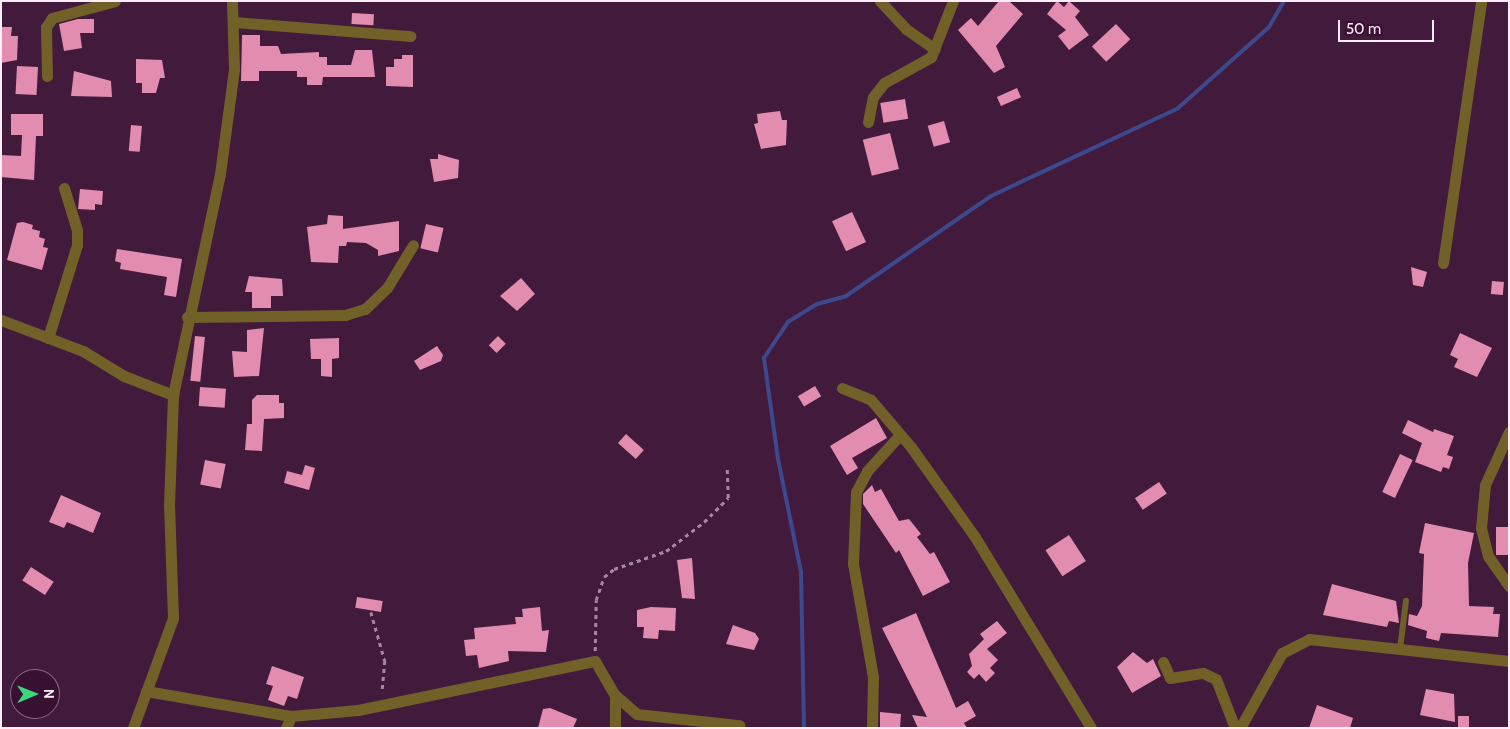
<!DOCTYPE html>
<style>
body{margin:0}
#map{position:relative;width:1510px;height:729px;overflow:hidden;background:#421a3c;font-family:Cabin,sans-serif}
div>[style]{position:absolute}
.stream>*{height:4px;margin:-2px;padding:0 2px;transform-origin:2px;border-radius:2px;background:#3d498d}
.building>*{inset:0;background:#e28cb0;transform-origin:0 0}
.path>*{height:2.5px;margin-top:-1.25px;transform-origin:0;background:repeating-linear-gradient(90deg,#a4889f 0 4px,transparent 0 8px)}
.lane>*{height:5.5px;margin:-2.75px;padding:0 2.75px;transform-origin:2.75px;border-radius:2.75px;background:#716129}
.street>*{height:11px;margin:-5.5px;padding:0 5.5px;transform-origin:5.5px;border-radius:5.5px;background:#716129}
span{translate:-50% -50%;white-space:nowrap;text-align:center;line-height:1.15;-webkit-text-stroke:5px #371032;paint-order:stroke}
.frame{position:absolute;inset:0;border:2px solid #fdedf9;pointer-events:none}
.north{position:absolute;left:10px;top:669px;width:50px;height:50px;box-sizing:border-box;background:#371032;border:1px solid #866882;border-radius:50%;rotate:89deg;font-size:14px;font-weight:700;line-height:20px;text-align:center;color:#fdedf9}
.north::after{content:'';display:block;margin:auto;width:18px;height:22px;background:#3bd77f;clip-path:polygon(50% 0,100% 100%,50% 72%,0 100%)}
.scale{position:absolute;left:1338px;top:20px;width:96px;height:22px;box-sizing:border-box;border:2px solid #fdedf9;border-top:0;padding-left:6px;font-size:15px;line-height:18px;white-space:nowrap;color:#fdedf9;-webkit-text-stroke:4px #371032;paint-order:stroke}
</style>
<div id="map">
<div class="stream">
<i style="left:804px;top:728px;width:156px;rotate:-91.1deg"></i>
<i style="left:801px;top:572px;width:115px;rotate:-101.5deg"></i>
<i style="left:778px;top:459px;width:102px;rotate:-97.9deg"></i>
<i style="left:764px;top:358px;width:43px;rotate:-56.3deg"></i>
<i style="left:788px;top:322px;width:34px;rotate:-32deg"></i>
<i style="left:817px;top:304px;width:30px;rotate:-15deg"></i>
<i style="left:846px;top:296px;width:176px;rotate:-34.6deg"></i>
<i style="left:991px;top:196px;width:205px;rotate:-25.1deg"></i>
<i style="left:1177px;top:109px;width:123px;rotate:-41.7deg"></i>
<i style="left:1269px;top:27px;width:30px;rotate:-60deg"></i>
</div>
<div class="building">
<i style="clip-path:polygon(999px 1px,1009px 1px,1023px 14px,996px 46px,1005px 67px,994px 73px,958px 30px,971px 18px,978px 26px)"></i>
<i style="clip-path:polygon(1057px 1px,1064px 7px,1069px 1px,1080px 11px,1075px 17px,1089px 35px,1069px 50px,1058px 36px,1066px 30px,1047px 14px)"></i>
<i style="left:352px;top:13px;width:22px;height:11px;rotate:3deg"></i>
<i style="clip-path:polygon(78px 19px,94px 19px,94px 33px,80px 33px,82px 48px,64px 51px,59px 24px)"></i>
<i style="left:1116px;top:24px;width:21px;height:33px;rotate:47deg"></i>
<i style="clip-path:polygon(1px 27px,12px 27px,11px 36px,18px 36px,17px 60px,1px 63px)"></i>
<i style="clip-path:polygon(242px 35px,260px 35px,260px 46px,278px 46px,281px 54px,319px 52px,319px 57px,327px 57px,327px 65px,351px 65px,355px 50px,372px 50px,375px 77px,323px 77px,322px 85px,307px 85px,307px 77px,297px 77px,297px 71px,259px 71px,259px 81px,241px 81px)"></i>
<i style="clip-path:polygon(402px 55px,413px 55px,413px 87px,386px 86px,386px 67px,394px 67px,394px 59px,402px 59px)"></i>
<i style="clip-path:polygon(136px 59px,162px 60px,165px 78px,160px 78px,156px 93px,142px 93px,142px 83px,136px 83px)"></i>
<i style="left:17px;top:66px;width:21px;height:28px;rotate:3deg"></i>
<i style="clip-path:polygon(74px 71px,111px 81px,112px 97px,71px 96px)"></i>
<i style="left:1017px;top:88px;width:10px;height:22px;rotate:66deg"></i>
<i style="left:905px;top:99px;width:20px;height:25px;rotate:81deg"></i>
<i style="clip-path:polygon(780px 111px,782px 120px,787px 120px,786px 145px,761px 149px,754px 124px,758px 123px,757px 114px)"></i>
<i style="clip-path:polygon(11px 114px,43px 114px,43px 136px,36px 136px,34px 180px,1px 177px,1px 155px,21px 156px,22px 135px,11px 135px)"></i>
<i style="left:944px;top:121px;width:22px;height:17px;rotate:74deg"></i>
<i style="left:131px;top:125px;width:11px;height:26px;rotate:5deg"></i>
<i style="left:890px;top:133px;width:37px;height:28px;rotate:76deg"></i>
<i style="clip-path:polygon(438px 154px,459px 160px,458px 178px,434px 182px,430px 159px,438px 159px)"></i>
<i style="clip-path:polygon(80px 189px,103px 191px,102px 205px,95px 204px,95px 210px,78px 209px)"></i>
<i style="left:852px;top:212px;width:33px;height:22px;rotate:65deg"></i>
<i style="clip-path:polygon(328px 215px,343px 216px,343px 229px,399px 221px,399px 251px,378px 256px,378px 250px,366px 243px,347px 242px,346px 246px,339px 246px,338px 263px,311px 262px,307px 227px,327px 224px)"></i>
<i style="clip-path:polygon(23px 222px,33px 225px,32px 229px,40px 231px,39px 237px,45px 239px,43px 247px,48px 248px,42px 270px,7px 260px,17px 223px)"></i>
<i style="left:426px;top:224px;width:18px;height:25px;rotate:13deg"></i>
<i style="clip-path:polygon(117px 249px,182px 259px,176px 297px,164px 295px,167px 277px,120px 269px,121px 263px,115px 261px)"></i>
<i style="clip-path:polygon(1411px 267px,1427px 272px,1423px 287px,1413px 285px)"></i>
<i style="clip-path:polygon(249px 276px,282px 279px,283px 296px,271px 296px,271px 308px,252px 308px,252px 292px,245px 292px)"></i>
<i style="clip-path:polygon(521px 278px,535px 294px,517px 311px,500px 296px)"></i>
<i style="left:1492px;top:281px;width:12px;height:13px;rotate:5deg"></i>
<i style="clip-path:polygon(264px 328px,259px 376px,234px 377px,232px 351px,247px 352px,247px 330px)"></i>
<i style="clip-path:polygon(1460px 333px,1492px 348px,1477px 377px,1454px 367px,1458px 359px,1450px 355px)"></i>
<i style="left:195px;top:336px;width:10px;height:45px;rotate:6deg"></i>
<i style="left:498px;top:336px;width:11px;height:13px;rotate:45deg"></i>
<i style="clip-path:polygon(339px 338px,339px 358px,332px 359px,332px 377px,321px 376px,321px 359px,311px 359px,310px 339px)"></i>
<i style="clip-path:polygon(437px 346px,443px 355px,441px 361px,420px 370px,414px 361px)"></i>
<i style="left:815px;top:386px;width:12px;height:20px;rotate:59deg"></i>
<i style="left:200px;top:387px;width:26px;height:19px;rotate:4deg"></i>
<i style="clip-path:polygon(257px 395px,279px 395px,279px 403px,284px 403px,284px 418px,264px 419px,262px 451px,245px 450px,247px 424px,252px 424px,252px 400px)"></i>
<i style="clip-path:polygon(876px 418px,887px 438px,852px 458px,858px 468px,847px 475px,830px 446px)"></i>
<i style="clip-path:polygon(1408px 420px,1433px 432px,1434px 429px,1454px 436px,1447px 455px,1453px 457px,1449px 469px,1443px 467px,1441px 472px,1415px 462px,1422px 443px,1402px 433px)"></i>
<i style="left:626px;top:434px;width:24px;height:12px;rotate:42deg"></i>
<i style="left:1400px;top:454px;width:14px;height:42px;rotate:25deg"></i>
<i style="left:205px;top:460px;width:21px;height:25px;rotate:11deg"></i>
<i style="clip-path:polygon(305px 465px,315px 468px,309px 490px,284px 483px,287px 471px,302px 475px)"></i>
<i style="left:1159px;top:482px;width:14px;height:29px;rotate:56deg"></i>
<i style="clip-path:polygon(872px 485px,875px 492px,881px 489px,899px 521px,909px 519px,921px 534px,917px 537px,930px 554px,934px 552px,950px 582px,923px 596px,899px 550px,896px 553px,863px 504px,863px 494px)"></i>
<i style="clip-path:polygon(61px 495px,101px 513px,93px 533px,67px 522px,64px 528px,49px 522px)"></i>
<i style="clip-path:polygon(1425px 523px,1474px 533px,1468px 563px,1469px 606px,1494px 607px,1493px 614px,1500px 614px,1498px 637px,1441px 633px,1439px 641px,1426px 638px,1427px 631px,1408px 625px,1409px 614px,1417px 616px,1422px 606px,1424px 554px,1419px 553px)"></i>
<i style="left:1496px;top:527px;width:13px;height:28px"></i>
<i style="left:1069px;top:535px;width:31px;height:28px;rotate:57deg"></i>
<i style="clip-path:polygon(692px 558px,695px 599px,682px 598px,677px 560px)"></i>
<i style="left:31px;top:567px;width:27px;height:16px;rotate:33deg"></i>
<i style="clip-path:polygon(1332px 584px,1396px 601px,1399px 623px,1389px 621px,1387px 627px,1323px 615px)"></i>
<i style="left:357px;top:597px;width:26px;height:11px;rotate:9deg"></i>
<i style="clip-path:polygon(540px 607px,542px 631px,549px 630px,546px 652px,508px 651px,509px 661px,479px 668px,477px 655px,466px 656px,464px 640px,475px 639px,474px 628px,516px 624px,515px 617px,523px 617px,522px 609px)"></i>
<i style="clip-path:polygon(651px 607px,676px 608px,675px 631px,659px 630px,658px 639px,643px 638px,644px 627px,637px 627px,637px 610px)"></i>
<i style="clip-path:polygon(916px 613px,956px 708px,968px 701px,976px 716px,964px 723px,967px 728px,918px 728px,912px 715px,927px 717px,882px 628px)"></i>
<i style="clip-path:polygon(997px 621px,1007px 633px,987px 649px,998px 660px,990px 668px,995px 673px,986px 682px,979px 674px,974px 679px,967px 672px,972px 666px,969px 654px,984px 639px,980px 634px)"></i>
<i style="clip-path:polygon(733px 625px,755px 633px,759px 639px,754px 650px,726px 644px)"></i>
<i style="clip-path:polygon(1133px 652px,1147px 663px,1153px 659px,1161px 676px,1132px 693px,1117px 667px)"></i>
<i style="clip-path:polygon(272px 666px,304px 677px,297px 699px,288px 696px,284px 706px,268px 700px,273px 686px,266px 684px)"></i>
<i style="clip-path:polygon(1426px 689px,1454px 694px,1455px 722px,1420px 715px)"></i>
<i style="clip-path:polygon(1317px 705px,1353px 718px,1350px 728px,1309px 728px)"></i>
<i style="clip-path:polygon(550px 708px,577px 719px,573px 728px,538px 728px,543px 709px)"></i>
<i style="clip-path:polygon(880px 712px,901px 714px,900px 728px,880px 728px)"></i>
<i style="left:1458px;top:716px;width:11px;height:11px"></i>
</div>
<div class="path">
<i style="left:371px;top:612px;width:51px;rotate:74.1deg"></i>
<i style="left:385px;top:661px;width:32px;rotate:95deg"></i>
<i style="left:595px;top:651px;width:51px;rotate:-88.9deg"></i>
<i style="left:596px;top:600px;width:24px;rotate:-71deg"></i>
<i style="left:604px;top:577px;width:13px;rotate:-39deg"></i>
<i style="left:614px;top:569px;width:55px;rotate:-19.1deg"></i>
<i style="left:666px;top:551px;width:48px;rotate:-37.3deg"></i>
<i style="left:704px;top:522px;width:34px;rotate:-45deg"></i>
<i style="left:728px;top:498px;width:30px;rotate:-92deg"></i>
</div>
<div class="lane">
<i style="left:1400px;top:649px;width:48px;rotate:-82.9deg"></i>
</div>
<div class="street">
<i style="left:880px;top:1px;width:38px;rotate:47deg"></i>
<i style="left:906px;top:29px;width:35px;rotate:35deg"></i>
<i style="left:235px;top:22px;width:176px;rotate:4.6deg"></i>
<i style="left:47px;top:76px;width:49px;rotate:-91.2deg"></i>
<i style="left:46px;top:27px;width:11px;rotate:-56deg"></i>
<i style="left:52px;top:18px;width:65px;rotate:-15.1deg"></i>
<i style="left:868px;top:122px;width:25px;rotate:-79deg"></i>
<i style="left:873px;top:97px;width:18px;rotate:-52deg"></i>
<i style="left:884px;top:83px;width:54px;rotate:-29deg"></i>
<i style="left:931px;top:57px;width:60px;rotate:-68.6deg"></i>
<i style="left:1443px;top:263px;width:265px;rotate:-81.7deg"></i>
<i style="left:187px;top:317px;width:158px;rotate:-0.7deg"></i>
<i style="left:345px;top:315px;width:21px;rotate:-17deg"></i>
<i style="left:365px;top:309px;width:30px;rotate:-44deg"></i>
<i style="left:387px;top:288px;width:50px;rotate:-58.8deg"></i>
<i style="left:1px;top:320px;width:88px;rotate:20.7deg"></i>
<i style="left:83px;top:351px;width:48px;rotate:31.4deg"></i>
<i style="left:124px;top:376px;width:53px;rotate:21.2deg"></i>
<i style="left:48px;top:338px;width:97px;rotate:-72.7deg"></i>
<i style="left:77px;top:245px;width:15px;rotate:-90deg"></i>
<i style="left:77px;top:230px;width:44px;rotate:-107.2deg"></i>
<i style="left:842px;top:388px;width:31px;rotate:22deg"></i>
<i style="left:871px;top:400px;width:62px;rotate:49.6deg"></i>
<i style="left:911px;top:447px;width:110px;rotate:54.6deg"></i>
<i style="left:975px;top:537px;width:223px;rotate:58.7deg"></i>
<i style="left:1509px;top:432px;width:58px;rotate:114.4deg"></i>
<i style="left:1485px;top:485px;width:43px;rotate:95.3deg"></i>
<i style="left:1481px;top:528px;width:29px;rotate:76deg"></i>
<i style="left:1488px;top:556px;width:37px;rotate:55deg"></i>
<i style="left:1163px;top:662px;width:17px;rotate:66deg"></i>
<i style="left:1170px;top:678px;width:33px;rotate:-9deg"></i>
<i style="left:1203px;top:673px;width:14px;rotate:25deg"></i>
<i style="left:1216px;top:679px;width:53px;rotate:68.8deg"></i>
<i style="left:146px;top:691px;width:147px;rotate:9.8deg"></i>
<i style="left:291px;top:716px;width:67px;rotate:-5.1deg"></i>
<i style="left:358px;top:710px;width:242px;rotate:-11.7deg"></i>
<i style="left:595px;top:661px;width:39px;rotate:60deg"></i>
<i style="left:615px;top:695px;width:29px;rotate:41deg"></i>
<i style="left:637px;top:714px;width:103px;rotate:6.2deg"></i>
<i style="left:615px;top:695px;width:33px;rotate:90deg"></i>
<i style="left:133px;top:728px;width:117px;rotate:-70deg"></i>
<i style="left:173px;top:618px;width:113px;rotate:-92deg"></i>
<i style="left:169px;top:505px;width:110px;rotate:-87.9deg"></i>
<i style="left:173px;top:395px;width:226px;rotate:-78deg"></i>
<i style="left:220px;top:174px;width:106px;rotate:-82.4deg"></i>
<i style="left:234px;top:69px;width:68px;rotate:-91.7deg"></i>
<i style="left:286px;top:728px;width:13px;rotate:-67deg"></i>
<i style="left:872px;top:728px;width:51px;rotate:-88.9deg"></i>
<i style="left:873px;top:677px;width:115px;rotate:-100deg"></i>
<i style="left:853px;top:564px;width:72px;rotate:-87.6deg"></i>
<i style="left:856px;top:492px;width:24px;rotate:-62deg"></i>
<i style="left:867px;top:471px;width:47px;rotate:-47.6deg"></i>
<i style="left:1240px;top:728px;width:86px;rotate:-60.8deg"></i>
<i style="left:1282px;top:653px;width:30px;rotate:-27deg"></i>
<i style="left:1309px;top:639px;width:201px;rotate:6.3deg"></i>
</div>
<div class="frame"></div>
<div class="north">N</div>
<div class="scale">50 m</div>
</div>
